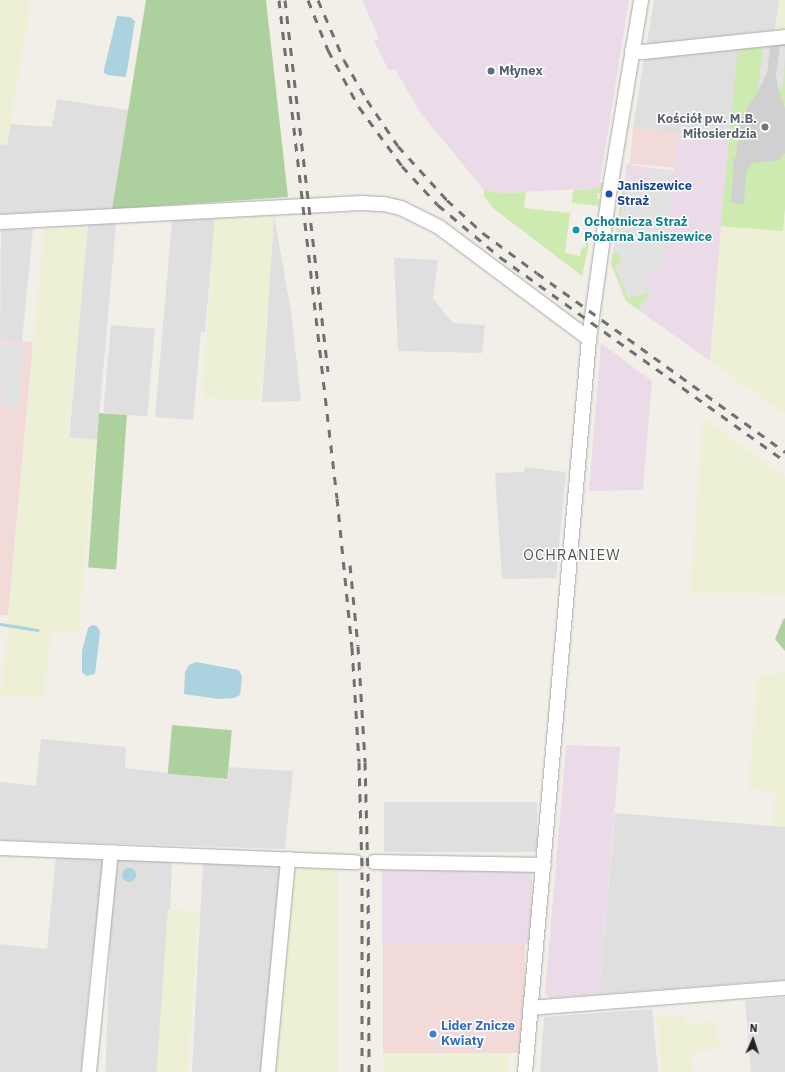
<!DOCTYPE html>
<meta charset="utf-8">
<style>
body{margin:0}
#map{position:relative;width:785px;height:1072px;overflow:hidden;background:#f2efe9;font-family:"IBM Plex Sans",sans-serif}
div>[style]{position:absolute}
.residential>*{inset:0;background:#e0dfdf;transform-origin:0 0}
.commercial>*{inset:0;background:#f2dad9;transform-origin:0 0}
.industrial>*{inset:0;background:#ebdbe8;transform-origin:0 0}
.religious>*{inset:0;background:#d0d0d0}
.farmland>*{inset:0;background:#eef0d5;transform-origin:0 0}
.grass>*{inset:0;background:#cdebb0}
.forest>*{inset:0;background:#add19e;transform-origin:0 0}
.parking>*{inset:0;background:#e2e2e2}
.water>*{inset:0;background:#aad3df}
.round{border-radius:50%}
.stream>*{height:3px;margin:-1.5px;padding:0 1.5px;transform-origin:1.5px;border-radius:1.5px;background:#aad3df}
.roads{filter:drop-shadow(0 0 1px #a9a9a9) drop-shadow(0 0 1px #a9a9a9)}
.minor>*{height:14px;margin:-7px;padding:0 7px;transform-origin:7px;border-radius:7px;background:#fff}
.rail>*{height:3px;margin-top:-1.5px;transform-origin:0;background:repeating-linear-gradient(90deg,#707070 0 8px,transparent 0 16px)}
.dots>*{width:11px;height:11px;translate:-50% -50%;box-sizing:border-box;border:2px solid #fff;border-radius:50%}
span{translate:-50% -50%;white-space:nowrap;text-align:center;line-height:1.15;-webkit-text-stroke:3px #fff;paint-order:stroke}
.service-label{font-size:13px;color:#4e5e75;font-weight:700}
.left{translate:0 -50%;text-align:left}
.worship-label{font-size:13px;color:#5b616d;font-weight:700}
.right{translate:-100% -50%;text-align:right}
.transit-label{font-size:13px;color:#164399;font-weight:700}
.culture-label{font-size:13px;color:#0d838f;font-weight:700}
.shop-label{font-size:13px;color:#366cbe;font-weight:700}
.quarter-label{font-size:15px;color:#555;letter-spacing:1px}
.north{position:absolute;left:733px;top:1020px;width:40px;height:40px;-webkit-text-stroke:3px #fff;paint-order:stroke;rotate:3deg;font-size:11px;font-weight:700;line-height:16px;text-align:center;color:#222}
.north::after{content:'';display:block;margin:auto;width:14px;height:18px;background:#222;clip-path:polygon(50% 0,100% 100%,50% 72%,0 100%)}
</style>
<div id="map">
<div class="residential">
<i style="clip-path:polygon(654px 0,779px 0,775px 30px,700px 38px,658px 46px,647px 43px)"></i>
<i style="clip-path:polygon(738px 48px,729px 138px,633px 128px,644px 59px,689px 52px)"></i>
<i style="clip-path:polygon(57px 99px,128px 110px,112px 209px,0 214px,0 144px,7px 145px,11px 124px,52px 127px)"></i>
<i style="clip-path:polygon(274px 215px,291px 312px,301px 401px,262px 402px)"></i>
<i style="clip-path:polygon(215px 218px,205px 332px,201px 332px,193px 420px,155px 417px,172px 221px)"></i>
<i style="left:116px;top:224px;width:217px;height:28px;rotate:95deg"></i>
<i style="clip-path:polygon(33px 229px,22px 341px,0 339px,1px 230px)"></i>
<i style="clip-path:polygon(394px 258px,438px 260px,433px 299px,453px 323px,485px 325px,482px 353px,398px 351px)"></i>
<i style="left:111px;top:325px;width:44px;height:88px;rotate:5deg"></i>
<i style="clip-path:polygon(525px 467px,566px 472px,556px 578px,502px 579px,495px 473px,524px 472px)"></i>
<i style="clip-path:polygon(41px 739px,126px 747px,125px 768px,228px 780px,229px 767px,293px 771px,285px 849px,0 840px,0 782px,36px 786px)"></i>
<i style="left:384px;top:802px;width:153px;height:50px"></i>
<i style="clip-path:polygon(615px 813px,785px 827px,785px 980px,599px 994px)"></i>
<i style="clip-path:polygon(56px 856px,104px 858px,95px 954px,92px 954px,81px 1072px,0 1072px,0 944px,47px 949px)"></i>
<i style="left:113px;top:858px;width:59px;height:215px;rotate:2deg"></i>
<i style="left:203px;top:862px;width:80px;height:211px;rotate:3deg"></i>
<i style="clip-path:polygon(785px 997px,785px 1072px,751px 1072px,745px 1001px)"></i>
<i style="clip-path:polygon(652px 1009px,658px 1072px,540px 1072px,544px 1017px)"></i>
</div>
<div class="commercial">
<i style="left:633px;top:128px;width:46px;height:36px;rotate:5deg"></i>
<i style="clip-path:polygon(0 339px,33px 342px,8px 615px,0 615px)"></i>
<i style="left:383px;top:943px;width:142px;height:110px"></i>
</div>
<div class="industrial">
<i style="clip-path:polygon(362px 0,629px 0,599px 188px,501px 193px,484px 190px,419px 111px,395px 69px,389px 71px,374px 41px,379px 39px)"></i>
<i style="clip-path:polygon(679px 134px,729px 138px,710px 361px,626px 301px,611px 264px,627px 164px,674px 171px)"></i>
<i style="clip-path:polygon(601px 343px,652px 381px,643px 490px,589px 491px)"></i>
<i style="clip-path:polygon(566px 745px,620px 747px,599px 994px,549px 998px,548px 995px,545px 994px)"></i>
<i style="left:382px;top:870px;width:150px;height:73px"></i>
</div>
<div class="religious">
<i style="clip-path:polygon(785px 44px,785px 207px,783px 231px,721px 226px,738px 48px)"></i>
</div>
<div class="farmland">
<i style="clip-path:polygon(0 0,31px 0,7px 145px,0 144px)"></i>
<i style="clip-path:polygon(779px 0,785px 0,785px 29px,775px 30px)"></i>
<i style="clip-path:polygon(785px 207px,785px 414px,710px 361px,721px 226px,782px 231px)"></i>
<i style="left:274px;top:215px;width:187px;height:59px;rotate:94deg"></i>
<i style="clip-path:polygon(88px 226px,68px 437px,96px 440px,78px 634px,51px 631px,44px 698px,1px 695px,44px 228px)"></i>
<i style="clip-path:polygon(703px 418px,785px 477px,785px 594px,690px 593px)"></i>
<i style="clip-path:polygon(785px 672px,785px 827px,772px 826px,775px 792px,748px 789px,758px 676px)"></i>
<i style="clip-path:polygon(290px 864px,338px 869px,338px 1072px,271px 1072px)"></i>
<i style="left:168px;top:909px;width:31px;height:164px;rotate:4deg"></i>
<i style="clip-path:polygon(657px 1015px,686px 1017px,687px 1025px,715px 1020px,720px 1048px,691px 1053px,694px 1072px,662px 1072px)"></i>
<i style="left:383px;top:1053px;width:124px;height:19px"></i>
</div>
<div class="grass">
<i style="clip-path:polygon(770px 45px,770px 48px,763px 49px,757px 93px,747px 108px,740px 124px,736px 154px,737px 158px,734px 158px,731px 203px,744px 204px,746px 171px,753px 163px,779px 160px,785px 153px,785px 206px,783px 231px,721px 226px,738px 48px)"></i>
<i style="clip-path:polygon(785px 60px,785px 109px,778px 88px,783px 87px)"></i>
<i style="clip-path:polygon(600px 183px,603px 183px,601px 194px,598px 193px,597px 199px,600px 199px,599px 206px,572px 203px,573px 190px,599px 188px)"></i>
<i style="clip-path:polygon(625px 189px,618px 234px,624px 235px,621px 240px,615px 241px,622px 190px)"></i>
<i style="clip-path:polygon(484px 190px,501px 193px,526px 192px,524px 208px,570px 213px,565px 253px,580px 256px,582px 247px,586px 247px,586px 242px,589px 244px,582px 276px,493px 208px,484px 196px)"></i>
<i style="clip-path:polygon(613px 251px,620px 256px,622px 262px,615px 265px,629px 299px,651px 291px,638px 310px,626px 301px,611px 264px)"></i>
</div>
<div class="forest">
<i style="clip-path:polygon(146px 0,266px 0,288px 197px,112px 209px)"></i>
<i style="left:99px;top:413px;width:28px;height:155px;rotate:4deg"></i>
<i style="clip-path:polygon(785px 618px,785px 651px,775px 639px,783px 620px)"></i>
<i style="left:172px;top:725px;width:60px;height:49px;rotate:5deg"></i>
</div>
<div class="parking">
<i style="clip-path:polygon(780px 46px,785px 47px,785px 60px,783px 87px,778px 88px,776px 74px)"></i>
<i style="clip-path:polygon(763px 48px,770px 48px,767px 73px,757px 93px)"></i>
<i style="clip-path:polygon(651px 168px,674px 171px,663px 265px,644px 274px,651px 291px,629px 299px,615px 265px,622px 262px,619px 253px,613px 251px,615px 241px,621px 240px,624px 236px,618px 234px,625px 189px,649px 191px)"></i>
<i style="clip-path:polygon(0 342px,24px 345px,18px 410px,2px 408px,1px 416px)"></i>
</div>
<div class="water">
<i style="clip-path:polygon(117px 16px,130px 17px,135px 21px,126px 77px,108px 75px,104px 73px,104px 70px)"></i>
<i style="clip-path:polygon(92px 625px,97px 626px,100px 632px,96px 666px,95px 674px,86px 676px,82px 672px,82px 651px,88px 628px)"></i>
<i style="clip-path:polygon(196px 662px,239px 670px,242px 677px,240px 695px,234px 698px,219px 699px,184px 694px,185px 672px,189px 665px)"></i>
<i class="round" style="left:122px;top:868px;width:14px;height:14px"></i>
</div>
<div class="stream">
<i style="left:0;top:624px;width:38px;rotate:9deg"></i>
</div>
<div class="roads">
<div class="minor">
<i style="left:632px;top:51px;width:11px;rotate:5deg"></i>
<i style="left:643px;top:52px;width:143px;rotate:-6deg"></i>
<i style="left:0;top:222px;width:362px;rotate:-3deg"></i>
<i style="left:362px;top:203px;width:22px;rotate:3deg"></i>
<i style="left:384px;top:204px;width:17px;rotate:13deg"></i>
<i style="left:401px;top:208px;width:42px;rotate:26.6deg"></i>
<i style="left:439px;top:227px;width:187px;rotate:36.7deg"></i>
<i style="left:0;top:848px;width:356px;rotate:2.3deg"></i>
<i style="left:374px;top:862px;width:170px;rotate:1deg"></i>
<i style="left:530px;top:1008px;width:256px;rotate:-4.5deg"></i>
<i style="left:89px;top:1072px;width:221px;rotate:-84.3deg"></i>
<i style="left:268px;top:1072px;width:214px;rotate:-84.6deg"></i>
<i style="left:525px;top:1072px;width:736px;rotate:-85.01deg"></i>
<i style="left:589px;top:339px;width:146px;rotate:-82.1deg"></i>
<i style="left:609px;top:194px;width:197px;rotate:-80.6deg"></i>
</div>
</div>
<div class="rail">
<i style="left:279px;top:0;width:501px;rotate:83.36deg"></i>
<i style="left:337px;top:498px;width:150px;rotate:84.3deg"></i>
<i style="left:352px;top:647px;width:115px;rotate:86.5deg"></i>
<i style="left:359px;top:762px;width:110px;rotate:88.4deg"></i>
<i style="left:362px;top:872px;width:200px;rotate:90deg"></i>
<i style="left:285px;top:0;width:374px;rotate:83.4deg"></i>
<i style="left:308px;top:0;width:54px;rotate:68.2deg"></i>
<i style="left:328px;top:50px;width:65px;rotate:61.5deg"></i>
<i style="left:359px;top:107px;width:73px;rotate:53.9deg"></i>
<i style="left:402px;top:166px;width:53px;rotate:47.3deg"></i>
<i style="left:438px;top:205px;width:81px;rotate:40deg"></i>
<i style="left:500px;top:257px;width:350px;rotate:35.6deg"></i>
<i style="left:318px;top:0;width:65px;rotate:66.6deg"></i>
<i style="left:344px;top:60px;width:46px;rotate:60.1deg"></i>
<i style="left:367px;top:100px;width:55px;rotate:56deg"></i>
<i style="left:398px;top:146px;width:73px;rotate:47.8deg"></i>
<i style="left:447px;top:200px;width:49px;rotate:42.5deg"></i>
<i style="left:483px;top:233px;width:67px;rotate:36.5deg"></i>
<i style="left:537px;top:273px;width:306px;rotate:35.8deg"></i>
<i style="left:350px;top:565px;width:81px;rotate:84.4deg"></i>
<i style="left:358px;top:646px;width:116px;rotate:86.5deg"></i>
<i style="left:365px;top:762px;width:111px;rotate:88.5deg"></i>
<i style="left:368px;top:873px;width:199px;rotate:89.7deg"></i>
</div>
<div class="dots">
<i style="left:491px;top:71px;background:#5c6f8a"></i>
<i style="left:765px;top:127px;background:#6b7280"></i>
<i style="left:609px;top:194px;background:#1a4fb4"></i>
<i style="left:576px;top:230px;background:#0f9aa8"></i>
<i style="left:433px;top:1034px;background:#3f7fe0"></i>
</div>
<div class="service-label">
<span class="left" style="left:499px;top:71px">Młynex</span>
</div>
<div class="worship-label">
<span class="right" style="left:757px;top:127px">Kościół pw. M.B.<br>Miłosierdzia</span>
</div>
<div class="transit-label">
<span class="left" style="left:617px;top:194px">Janiszewice<br>Straż</span>
</div>
<div class="culture-label">
<span class="left" style="left:584px;top:230px">Ochotnicza Straż<br>Pożarna Janiszewice</span>
</div>
<div class="shop-label">
<span class="left" style="left:441px;top:1034px">Lider Znicze<br>Kwiaty</span>
</div>
<div class="quarter-label">
<span style="left:572px;top:555px">OCHRANIEW</span>
</div>
<div class="north">N</div>
</div>
